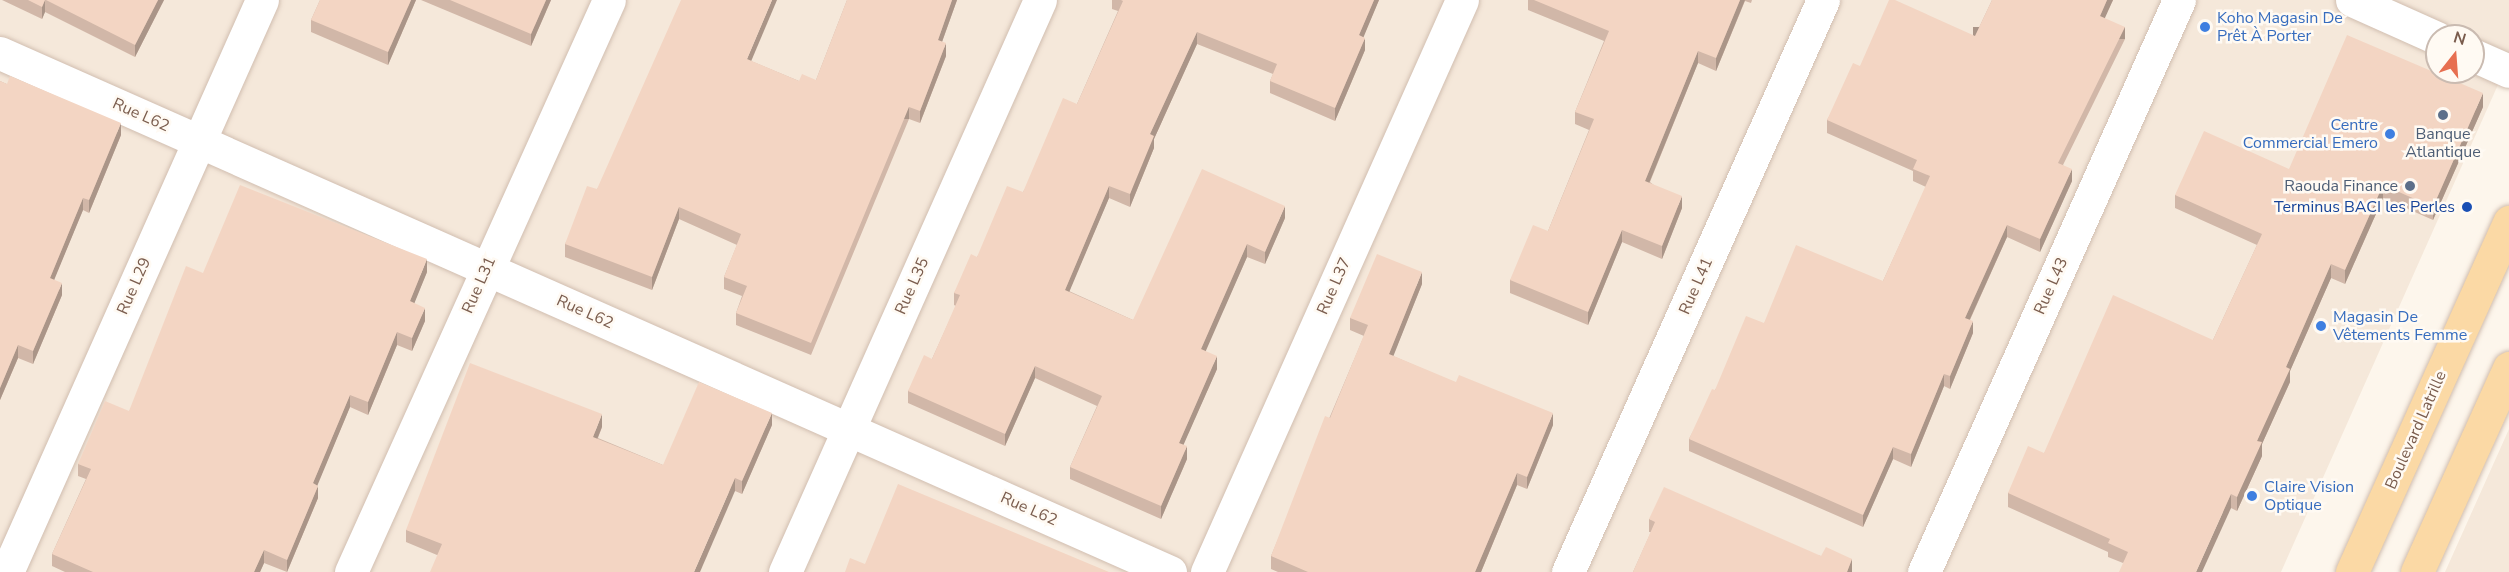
<!DOCTYPE html>
<meta charset="utf-8">
<style>
body{margin:0}
#map{position:relative;width:2509px;height:572px;overflow:hidden;background:#fdf6ec;font-family:"Nunito Sans",sans-serif}
div>[style]{position:absolute}
.residential>*{inset:0;background:#f5e8da}
.roads{filter:drop-shadow(0 0 2px #d1beb0) drop-shadow(0 0 2px #d1beb0)}
.minor>*{height:33px;margin:-16.5px;padding:0 16.5px;transform-origin:16.5px;border-radius:16.5px;background:#fff}
.major>*{height:33px;margin:-16.5px;padding:0 16.5px;transform-origin:16.5px;border-radius:16.5px;background:#fbd9a5}
.wall>*{inset:0;background:#d1b7a8}
.shaded-wall>*{inset:0;background:#aa9588;transform-origin:0 0}
.building>*{inset:0;background:#f3d5c3}
.dots>*{width:16px;height:16px;translate:-50% -50%;box-sizing:border-box;border:3px solid #fffaf3;border-radius:50%}
span{translate:-50% -50%;white-space:nowrap;text-align:center;line-height:1.15;-webkit-text-stroke:5px #fffaf3;paint-order:stroke}
.shop-label{font-size:16px;color:#366cbe}
.left{translate:0 -50%;text-align:left}
.right{translate:-100% -50%;text-align:right}
.street-label{font-size:16px;color:#7a5c4d}
.service-label{font-size:16px;color:#4e5e75}
.transit-label{font-size:16px;color:#164399}
.north{position:absolute;left:2425px;top:24px;width:60px;height:60px;box-sizing:border-box;background:#fffaf3;border:2px solid #cabbb1;border-radius:50%;rotate:17deg;font-size:16px;font-weight:700;line-height:24px;text-align:center;color:#7a5c4d}
.north::after{content:'';display:block;margin:auto;width:21px;height:27px;background:#e76f51;clip-path:polygon(50% 0,100% 100%,50% 72%,0 100%)}
</style>
<div id="map">
<div class="residential">
<i style="clip-path:polygon(evenodd,0 0,2509px 0,2509px 60px,2281px 572px,0 572px,0 0,2437px 36px,2473px 36px,2473px 72px,2437px 72px,2437px 36px)"></i>
<i style="clip-path:polygon(2509px 429px,2509px 572px,2445px 572px)"></i>
</div>
<div class="roads">
<div class="minor">
<i style="left:2352px;top:0;width:93px;rotate:24.1deg"></i>
<i style="left:0;top:53px;width:1280px;rotate:23.92deg"></i>
<i style="left:2473px;top:55px;width:39px;rotate:24deg"></i>
<i style="left:7px;top:572px;width:626px;rotate:-65.97deg"></i>
<i style="left:351px;top:572px;width:627px;rotate:-65.72deg"></i>
<i style="left:785px;top:572px;width:626px;rotate:-65.97deg"></i>
<i style="left:1207px;top:572px;width:626px;rotate:-65.97deg"></i>
<i style="left:1568px;top:572px;width:626px;rotate:-65.97deg"></i>
<i style="left:1924px;top:572px;width:626px;rotate:-65.97deg"></i>
</div>
<div class="major">
<i style="left:2352px;top:572px;width:384px;rotate:-65.8deg"></i>
<i style="left:2417px;top:572px;width:224px;rotate:-65.7deg"></i>
</div>
</div>
<div class="wall">
<i style="clip-path:polygon(2px 0,164px 0,135px 57px,45px 12px,42px 19px)"></i>
<i style="clip-path:polygon(320px 0,416px 0,388px 65px,311px 32px,311px 20px)"></i>
<i style="clip-path:polygon(421px 0,551px 0,531px 46px)"></i>
<i style="clip-path:polygon(847px 0,957px 0,942px 42px,946px 56px,920px 123px,909px 119px,811px 355px,736px 325px,736px 313px,742px 296px,724px 289px,724px 277px,737px 245px,679px 219px,652px 290px,565px 257px,565px 244px,597px 189px,751px 61px,799px 81px,816px 80px)"></i>
<i style="clip-path:polygon(1112px 0,1379px 0,1363px 37px,1365px 50px,1335px 121px,1270px 93px,1270px 81px,1273px 74px,1197px 44px,1154px 139px,1154px 148px,1130px 207px,1109px 198px,1069px 291px,1133px 320px,1285px 218px,1265px 264px,1247px 257px,1205px 351px,1217px 369px,1183px 445px,1187px 459px,1161px 519px,1070px 479px,1070px 467px,1097px 406px,1035px 378px,1005px 446px,908px 403px,908px 391px,932px 359px,956px 306px,954px 305px,954px 293px,977px 257px,1023px 192px,1077px 104px,1118px 11px,1112px 9px)"></i>
<i style="clip-path:polygon(1528px 0,1752px 0,1751px 3px,1745px 1px,1716px 71px,1698px 63px,1650px 182px,1682px 208px,1662px 259px,1622px 242px,1588px 325px,1510px 293px,1510px 280px,1548px 231px,1589px 130px,1575px 124px,1575px 112px,1604px 41px,1528px 10px)"></i>
<i style="clip-path:polygon(1992px 0,2113px 0,2104px 18px,2125px 39px,2063px 165px,2072px 181px,2040px 252px,2007px 237px,1970px 320px,1973px 333px,1950px 389px,1944px 386px,1911px 467px,1893px 459px,1863px 527px,1689px 451px,1689px 439px,1715px 390px,1764px 323px,1883px 281px,1926px 187px,1913px 181px,1913px 171px,1827px 133px,1827px 120px,1860px 66px,1975px 36px)"></i>
<i style="clip-path:polygon(0 81px,121px 135px,89px 213px,83px 210px,54px 279px,62px 295px,33px 364px,18px 358px,0 400px)"></i>
<i style="clip-path:polygon(2483px 107px,2433px 220px,2383px 198px,2345px 284px,2331px 278px,2290px 371px,2290px 382px,2262px 444px,2262px 456px,2237px 511px,2231px 508px,2123px 563px,2108px 557px,2108px 552px,2008px 507px,2008px 493px,2044px 453px,2213px 340px,2257px 245px,2175px 208px,2175px 195px,2289px 169px)"></i>
<i style="clip-path:polygon(427px 272px,414px 303px,425px 321px,412px 351px,397px 345px,368px 415px,350px 407px,317px 485px,318px 498px,287px 572px,264px 563px,260px 572px,65px 572px,52px 566px,52px 554px,86px 479px,78px 476px,78px 464px,129px 411px)"></i>
<i style="clip-path:polygon(1422px 284px,1393px 356px,1553px 425px,1527px 489px,1517px 485px,1481px 572px,1278px 572px,1271px 569px,1271px 556px,1364px 336px,1350px 330px,1350px 318px)"></i>
<i style="clip-path:polygon(772px 425px,742px 494px,735px 491px,437px 555px,406px 542px,406px 530px,602px 427px,598px 438px,663px 465px)"></i>
<i style="clip-path:polygon(1649px 519px,1821px 556px,1852px 559px,1852px 572px,1633px 572px,1651px 532px,1649px 532px)"></i>
</div>
<div class="shaded-wall">
<i style="clip-path:polygon(45px 0,45px 12px,42px 19px,42px 7px)"></i>
<i style="clip-path:polygon(158px 0,164px 0,135px 57px,135px 45px)"></i>
<i style="clip-path:polygon(411px 0,416px 0,388px 65px,388px 52px)"></i>
<i style="clip-path:polygon(546px 0,551px 0,531px 46px,531px 34px)"></i>
<i style="clip-path:polygon(772px 0,777px 0,747px 71px,747px 59px)"></i>
<i style="clip-path:polygon(952px 0,957px 0,938px 53px,938px 40px)"></i>
<i style="clip-path:polygon(1374px 0,1379px 0,1359px 48px,1359px 35px)"></i>
<i style="clip-path:polygon(1740px 0,1745px 0,1716px 71px,1716px 58px)"></i>
<i style="clip-path:polygon(2107px 0,2113px 0,2100px 29px,2100px 16px)"></i>
<i style="left:2125px;top:27px;width:12px;height:152px;rotate:90deg"></i>
<i style="clip-path:polygon(1197px 32px,1197px 44px,1154px 139px,1154px 148px,1130px 207px,1130px 194px,1150px 134px)"></i>
<i style="clip-path:polygon(1365px 38px,1365px 50px,1335px 121px,1335px 108px)"></i>
<i style="clip-path:polygon(946px 43px,946px 56px,920px 123px,920px 111px)"></i>
<i style="clip-path:polygon(1698px 51px,1698px 63px,1645px 193px,1645px 181px)"></i>
<i style="clip-path:polygon(2483px 93px,2483px 107px,2433px 220px,2433px 207px)"></i>
<i style="left:909px;top:107px;width:12px;height:256px;rotate:90deg"></i>
<i style="clip-path:polygon(121px 123px,121px 135px,89px 213px,89px 200px)"></i>
<i style="clip-path:polygon(2072px 169px,2072px 181px,2040px 252px,2040px 239px)"></i>
<i style="clip-path:polygon(2383px 185px,2383px 198px,2345px 284px,2345px 270px)"></i>
<i style="clip-path:polygon(1109px 186px,1109px 198px,1065px 302px,1065px 290px)"></i>
<i style="clip-path:polygon(1682px 196px,1682px 208px,1662px 259px,1662px 246px)"></i>
<i style="clip-path:polygon(83px 198px,83px 210px,50px 290px,50px 278px)"></i>
<i style="clip-path:polygon(1285px 206px,1285px 218px,1265px 264px,1265px 252px)"></i>
<i style="clip-path:polygon(679px 207px,679px 219px,652px 290px,652px 277px)"></i>
<i style="clip-path:polygon(2007px 225px,2007px 237px,1965px 330px,1965px 318px)"></i>
<i style="clip-path:polygon(1622px 230px,1622px 242px,1588px 325px,1588px 312px)"></i>
<i style="clip-path:polygon(1247px 244px,1247px 257px,1201px 362px,1201px 349px)"></i>
<i style="clip-path:polygon(427px 259px,427px 272px,410px 314px,410px 301px)"></i>
<i style="clip-path:polygon(2331px 264px,2331px 278px,2290px 371px,2290px 382px,2262px 444px,2262px 456px,2237px 511px,2237px 497px,2257px 441px,2286px 367px)"></i>
<i style="clip-path:polygon(1422px 272px,1422px 284px,1389px 367px,1389px 354px)"></i>
<i style="clip-path:polygon(62px 283px,62px 295px,33px 364px,33px 351px)"></i>
<i style="clip-path:polygon(425px 308px,425px 321px,412px 351px,412px 338px)"></i>
<i style="clip-path:polygon(1973px 321px,1973px 333px,1950px 389px,1950px 376px)"></i>
<i style="clip-path:polygon(397px 332px,397px 345px,368px 415px,368px 402px)"></i>
<i style="clip-path:polygon(18px 345px,18px 358px,0 400px,0 388px)"></i>
<i style="clip-path:polygon(1217px 356px,1217px 369px,1179px 455px,1179px 443px)"></i>
<i style="clip-path:polygon(1035px 366px,1035px 378px,1005px 446px,1005px 434px)"></i>
<i style="clip-path:polygon(1944px 374px,1944px 386px,1911px 467px,1911px 454px)"></i>
<i style="clip-path:polygon(350px 395px,350px 407px,313px 496px,313px 483px)"></i>
<i style="clip-path:polygon(772px 413px,772px 425px,742px 494px,742px 481px)"></i>
<i style="clip-path:polygon(1553px 413px,1553px 425px,1527px 489px,1527px 477px)"></i>
<i style="clip-path:polygon(602px 414px,602px 427px,593px 449px,593px 437px)"></i>
<i style="clip-path:polygon(1187px 446px,1187px 459px,1161px 519px,1161px 506px)"></i>
<i style="clip-path:polygon(1893px 447px,1893px 459px,1863px 527px,1863px 515px)"></i>
<i style="clip-path:polygon(1517px 473px,1517px 485px,1481px 572px,1475px 572px)"></i>
<i style="clip-path:polygon(735px 478px,735px 491px,700px 572px,694px 572px)"></i>
<i style="clip-path:polygon(318px 486px,318px 498px,287px 572px,287px 560px)"></i>
<i style="clip-path:polygon(2231px 494px,2231px 508px,2202px 572px,2196px 572px)"></i>
<i style="clip-path:polygon(264px 550px,264px 563px,260px 572px,254px 572px)"></i>
<i style="clip-path:polygon(1852px 559px,1852px 572px,1847px 572px)"></i>
</div>
<div class="building">
<i style="clip-path:polygon(28px 0,45px 0,42px 7px)"></i>
<i style="clip-path:polygon(46px 0,158px 0,135px 45px)"></i>
<i style="clip-path:polygon(320px 0,411px 0,388px 52px,311px 20px)"></i>
<i style="clip-path:polygon(450px 0,546px 0,531px 34px)"></i>
<i style="clip-path:polygon(681px 0,772px 0,747px 59px,799px 81px,802px 74px,816px 80px,847px 0,952px 0,938px 40px,946px 43px,920px 111px,909px 107px,811px 343px,736px 313px,747px 286px,724px 277px,741px 234px,679px 207px,652px 277px,565px 244px,587px 186px,597px 189px)"></i>
<i style="clip-path:polygon(1121px 0,1374px 0,1359px 35px,1365px 38px,1335px 108px,1270px 81px,1277px 64px,1197px 32px,1150px 134px,1154px 136px,1130px 194px,1109px 186px,1065px 290px,1133px 320px,1202px 169px,1285px 206px,1265px 252px,1247px 244px,1201px 349px,1217px 356px,1179px 443px,1187px 446px,1161px 506px,1070px 467px,1102px 396px,1035px 366px,1005px 434px,908px 391px,924px 355px,932px 359px,960px 295px,954px 293px,971px 254px,977px 257px,1007px 186px,1023px 192px,1063px 98px,1077px 104px,1123px 1px)"></i>
<i style="clip-path:polygon(1534px 0,1740px 0,1716px 58px,1698px 51px,1645px 181px,1682px 196px,1662px 246px,1622px 230px,1588px 312px,1510px 280px,1533px 225px,1548px 231px,1594px 119px,1575px 112px,1609px 31px)"></i>
<i style="clip-path:polygon(1889px 0,1895px 0,1975px 36px,1992px 0,2107px 0,2100px 16px,2125px 27px,2058px 163px,2072px 169px,2040px 239px,2007px 225px,1965px 318px,1973px 321px,1950px 376px,1944px 374px,1911px 454px,1893px 447px,1863px 515px,1689px 439px,1712px 389px,1715px 390px,1746px 316px,1764px 323px,1796px 245px,1883px 281px,1930px 176px,1913px 169px,1917px 160px,1827px 120px,1853px 63px,1860px 66px)"></i>
<i style="clip-path:polygon(2347px 35px,2483px 93px,2433px 207px,2383px 185px,2345px 270px,2331px 264px,2286px 367px,2290px 369px,2257px 441px,2262px 442px,2237px 497px,2231px 494px,2196px 572px,2119px 572px,2128px 552px,2108px 543px,2110px 539px,2008px 493px,2028px 446px,2044px 453px,2113px 295px,2213px 340px,2262px 234px,2175px 195px,2204px 131px,2289px 169px)"></i>
<i style="clip-path:polygon(10px 76px,121px 123px,89px 200px,83px 198px,50px 278px,62px 283px,33px 351px,18px 345px,0 388px,0 81px,7px 84px)"></i>
<i style="clip-path:polygon(240px 185px,427px 259px,410px 301px,425px 308px,412px 338px,397px 332px,368px 402px,350px 395px,313px 483px,318px 486px,287px 560px,264px 550px,254px 572px,93px 572px,52px 554px,91px 469px,78px 464px,105px 401px,129px 411px,186px 266px,203px 273px)"></i>
<i style="clip-path:polygon(1377px 254px,1422px 272px,1389px 354px,1456px 382px,1459px 375px,1553px 413px,1527px 477px,1517px 473px,1475px 572px,1308px 572px,1271px 556px,1325px 416px,1330px 418px,1368px 325px,1350px 318px)"></i>
<i style="clip-path:polygon(470px 363px,602px 414px,593px 437px,663px 465px,699px 382px,772px 413px,742px 481px,735px 478px,694px 572px,430px 572px,442px 544px,406px 530px)"></i>
<i style="clip-path:polygon(898px 484px,1109px 572px,845px 572px,850px 558px,865px 564px)"></i>
<i style="clip-path:polygon(1664px 487px,1821px 556px,1826px 547px,1852px 559px,1847px 572px,1633px 572px,1655px 522px,1649px 519px)"></i>
</div>
<div class="dots">
<i style="left:2205px;top:27px;background:#3f7fe0"></i>
<i style="left:2443px;top:115px;background:#5c6f8a"></i>
<i style="left:2390px;top:134px;background:#3f7fe0"></i>
<i style="left:2410px;top:186px;background:#5c6f8a"></i>
<i style="left:2467px;top:207px;background:#1a4fb4"></i>
<i style="left:2321px;top:326px;background:#3f7fe0"></i>
<i style="left:2252px;top:496px;background:#3f7fe0"></i>
</div>
<div class="shop-label">
<span class="left" style="left:2217px;top:27px">Koho Magasin De<br>Prêt À Porter</span>
<span class="right" style="left:2378px;top:134px">Centre<br>Commercial Emero</span>
<span class="left" style="left:2333px;top:326px">Magasin De<br>Vêtements Femme</span>
<span class="left" style="left:2264px;top:496px">Claire Vision<br>Optique</span>
</div>
<div class="street-label">
<span style="left:141px;top:115px;rotate:24deg">Rue L62</span>
<span style="left:479px;top:285px;rotate:-66deg">Rue L31</span>
<span style="left:134px;top:286px;rotate:-66deg">Rue L29</span>
<span style="left:912px;top:286px;rotate:-66deg">Rue L35</span>
<span style="left:1334px;top:286px;rotate:-66deg">Rue L37</span>
<span style="left:1696px;top:286px;rotate:-66deg">Rue L41</span>
<span style="left:2051px;top:286px;rotate:-66deg">Rue L43</span>
<span style="left:585px;top:312px;rotate:24deg">Rue L62</span>
<span style="left:2416px;top:430px;rotate:-66deg">Boulevard Latrille</span>
<span style="left:1029px;top:509px;rotate:24deg">Rue L62</span>
</div>
<div class="service-label">
<span style="left:2443px;top:143px">Banque<br>Atlantique</span>
<span class="right" style="left:2398px;top:186px">Raouda Finance</span>
</div>
<div class="transit-label">
<span class="right" style="left:2455px;top:207px">Terminus BACI les Perles</span>
</div>
<div class="north">N</div>
</div>
